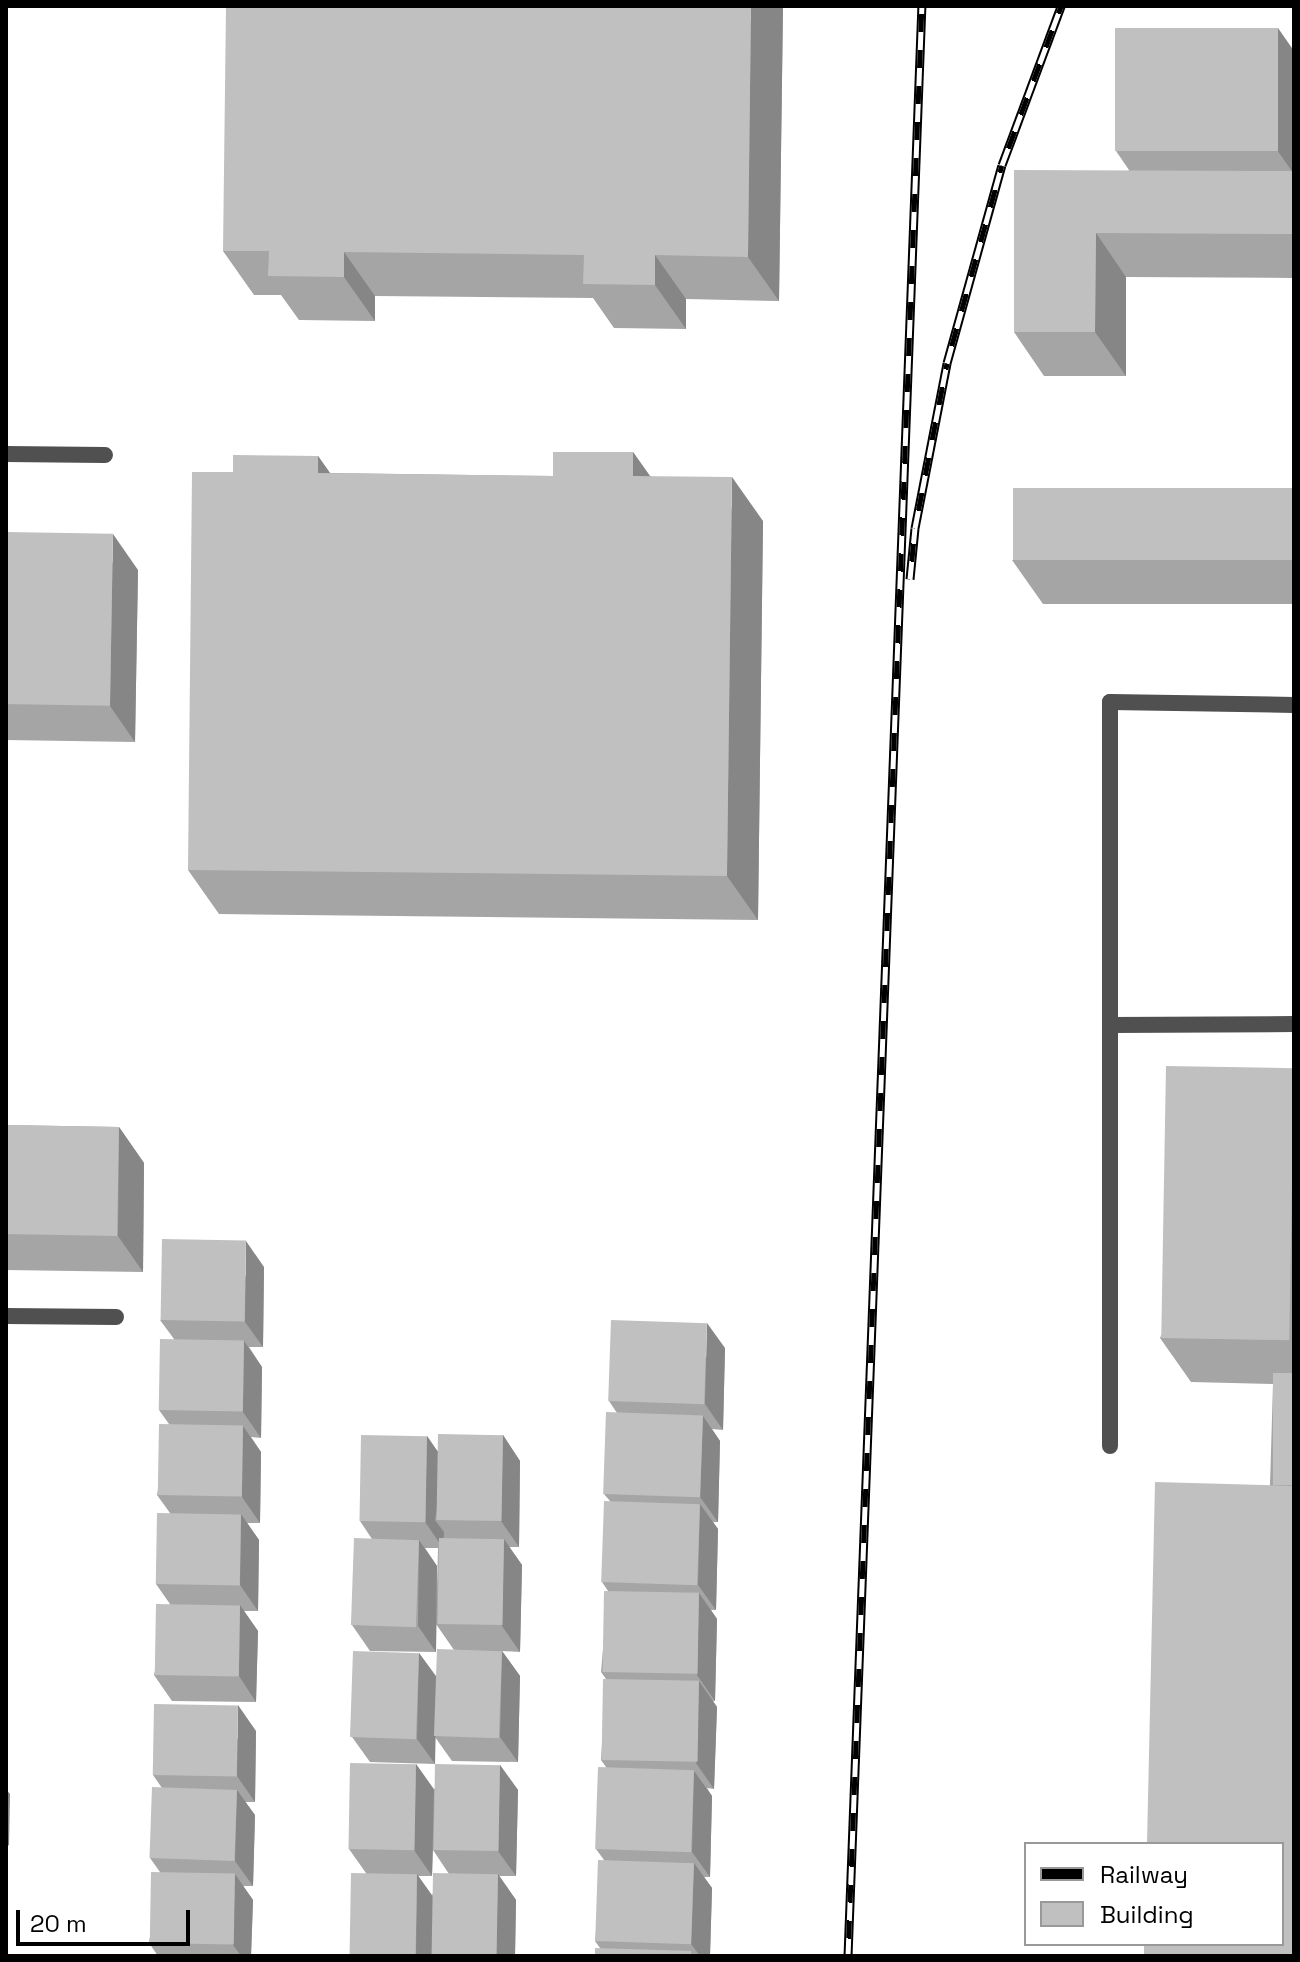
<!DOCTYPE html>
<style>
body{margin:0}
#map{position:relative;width:1300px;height:1962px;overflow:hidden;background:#fff;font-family:"Space Grotesk",sans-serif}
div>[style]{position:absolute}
.service>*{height:16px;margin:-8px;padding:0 8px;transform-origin:8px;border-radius:8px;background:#505050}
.rail>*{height:9px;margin-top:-4.5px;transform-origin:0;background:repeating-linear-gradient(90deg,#fff 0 18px,#000 0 36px);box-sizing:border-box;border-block:2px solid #000}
.wall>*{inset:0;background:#a5a5a5}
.shaded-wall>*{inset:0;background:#868686}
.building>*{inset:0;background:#c0c0c0;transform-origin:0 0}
span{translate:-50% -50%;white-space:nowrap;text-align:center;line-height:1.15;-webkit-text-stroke:6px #fff;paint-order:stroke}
.frame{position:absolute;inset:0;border:8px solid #000;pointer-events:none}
.legend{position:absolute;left:1024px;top:1842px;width:260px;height:104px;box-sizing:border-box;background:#fff;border:2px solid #999;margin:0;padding:10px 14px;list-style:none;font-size:24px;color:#000}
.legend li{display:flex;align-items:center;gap:16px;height:40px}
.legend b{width:40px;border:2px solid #999}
.scale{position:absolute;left:16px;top:1910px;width:174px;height:36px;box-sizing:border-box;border:4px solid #000;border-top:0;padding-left:10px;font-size:24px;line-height:28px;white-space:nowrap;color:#000;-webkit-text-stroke:6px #fff;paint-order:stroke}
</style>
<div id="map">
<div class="service">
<i style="left:6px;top:454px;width:99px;rotate:0.6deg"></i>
<i style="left:1111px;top:1025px;width:183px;rotate:-0.3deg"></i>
<i style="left:6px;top:1316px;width:110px;rotate:0.5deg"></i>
<i style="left:1110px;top:1446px;width:744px;rotate:-90deg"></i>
<i style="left:1110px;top:702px;width:184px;rotate:0.9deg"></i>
</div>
<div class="rail">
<i style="left:910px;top:579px;width:51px;rotate:-84.4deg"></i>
<i style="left:915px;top:528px;width:168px;rotate:-79deg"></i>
<i style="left:947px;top:363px;width:205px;rotate:-74.5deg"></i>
<i style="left:1002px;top:165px;width:170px;rotate:-69.6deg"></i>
<i style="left:848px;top:1956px;width:1951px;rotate:-87.83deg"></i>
</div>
<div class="wall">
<i style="clip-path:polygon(783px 6px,779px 301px,686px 299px,686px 329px,614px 328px,593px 298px,375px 296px,375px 321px,299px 320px,281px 295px,254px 295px,223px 251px)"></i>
<i style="clip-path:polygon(1294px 51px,1294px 278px,1126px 277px,1126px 376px,1044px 376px,1014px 332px,1129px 170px,1116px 151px)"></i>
<i style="clip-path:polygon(633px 452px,650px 476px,763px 521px,758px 920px,219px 914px,188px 870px,233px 472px,318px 456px,330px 473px,553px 476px)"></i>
<i style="clip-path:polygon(1294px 489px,1294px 604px,1043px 604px,1012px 560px)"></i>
<i style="clip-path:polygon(6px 532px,138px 570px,135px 742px,6px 740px)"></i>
<i style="clip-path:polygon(1294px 1069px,1294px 1956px,1270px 1485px,1273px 1384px,1191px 1382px,1160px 1338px)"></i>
<i style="clip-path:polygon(6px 1125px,119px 1127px,144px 1163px,143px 1272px,6px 1270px)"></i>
<i style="clip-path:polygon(264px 1267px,263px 1347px,249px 1347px,262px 1367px,261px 1438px,251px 1437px,261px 1452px,260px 1523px,247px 1523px,259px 1540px,258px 1611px,243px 1611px,258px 1631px,256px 1702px,172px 1701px,154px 1675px,170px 1604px,156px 1584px,170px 1513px,157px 1495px,169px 1424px,159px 1410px,174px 1339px,160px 1320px)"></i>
<i style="clip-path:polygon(725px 1348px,723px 1430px,712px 1429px,720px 1441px,718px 1522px,713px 1522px,718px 1529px,716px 1610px,711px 1610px,717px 1619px,715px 1701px,713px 1701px,717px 1707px,714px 1789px,707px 1788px,712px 1796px,710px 1877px,704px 1877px,712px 1888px,710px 1956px,595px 1956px,600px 1948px,595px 1941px,604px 1860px,596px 1849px,606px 1767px,601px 1760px,606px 1679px,601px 1672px,608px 1591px,602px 1582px,610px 1501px,604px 1494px,617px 1413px,609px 1401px)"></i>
<i style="clip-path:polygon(503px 1435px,520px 1461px,519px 1547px,509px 1547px,522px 1565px,520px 1652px,502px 1651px,520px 1676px,518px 1762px,452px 1761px,435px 1737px,435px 1764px,370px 1762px,352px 1737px,419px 1653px,436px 1676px,454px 1650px,436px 1624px,438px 1548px,425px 1548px,437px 1566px,436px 1652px,370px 1651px,352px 1625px,372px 1539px,360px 1521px,427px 1436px,437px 1451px)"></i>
<i style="clip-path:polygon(256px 1731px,255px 1802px,245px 1802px,255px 1815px,253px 1886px,243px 1886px,253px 1900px,251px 1956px,158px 1956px,149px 1943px,160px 1872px,150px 1858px,162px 1788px,153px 1775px)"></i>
<i style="clip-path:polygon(evenodd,416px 1764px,434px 1789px,500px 1765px,518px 1790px,516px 1876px,499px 1876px,516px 1900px,515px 1956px,350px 1956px,366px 1873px,349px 1849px,416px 1764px,433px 1850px,449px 1874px,432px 1895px,418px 1876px,432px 1876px,433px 1850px)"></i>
</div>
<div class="shaded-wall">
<i style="clip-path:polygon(751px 6px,783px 6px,779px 301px,748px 257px)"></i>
<i style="clip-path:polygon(1278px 28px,1294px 51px,1294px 174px,1277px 150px)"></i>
<i style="clip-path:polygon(1096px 233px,1126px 277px,1126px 376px,1095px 332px)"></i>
<i style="clip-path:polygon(344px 252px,375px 296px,375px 321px,344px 277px)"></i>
<i style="clip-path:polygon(655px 255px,686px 299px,686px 329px,655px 285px)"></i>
<i style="clip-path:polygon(633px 452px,664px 496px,633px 476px)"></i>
<i style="clip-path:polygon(318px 456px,349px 500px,318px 473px)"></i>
<i style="clip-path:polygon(732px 477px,763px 521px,758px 920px,727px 876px)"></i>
<i style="clip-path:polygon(113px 534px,138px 570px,135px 742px,110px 706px)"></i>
<i style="clip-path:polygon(119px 1127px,144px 1163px,143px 1272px,118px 1236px)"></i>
<i style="clip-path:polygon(246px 1241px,264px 1267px,263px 1347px,245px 1322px)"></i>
<i style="clip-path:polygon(707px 1323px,725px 1348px,723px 1430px,705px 1404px)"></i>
<i style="clip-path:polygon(244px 1341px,262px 1367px,261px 1438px,243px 1412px)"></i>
<i style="clip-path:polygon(703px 1416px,720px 1441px,718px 1522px,700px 1497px)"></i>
<i style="clip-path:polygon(243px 1426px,261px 1452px,260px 1523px,242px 1497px)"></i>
<i style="clip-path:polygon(503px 1435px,520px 1461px,519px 1547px,501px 1521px)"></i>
<i style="clip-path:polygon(427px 1436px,445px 1462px,435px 1520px,444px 1532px,443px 1548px,425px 1522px)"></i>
<i style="clip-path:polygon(700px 1504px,718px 1529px,716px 1610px,698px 1585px)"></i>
<i style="clip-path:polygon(241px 1514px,259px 1540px,258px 1611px,240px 1585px)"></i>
<i style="clip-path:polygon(6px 1539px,7px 1540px,6px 1576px)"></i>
<i style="clip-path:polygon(504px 1539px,522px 1565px,520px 1652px,502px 1626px)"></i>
<i style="clip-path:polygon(419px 1540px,437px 1566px,436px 1652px,418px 1626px)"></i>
<i style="clip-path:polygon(699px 1593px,717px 1619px,715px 1701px,697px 1675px)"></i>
<i style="clip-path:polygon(240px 1605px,258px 1631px,256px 1702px,239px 1676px)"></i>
<i style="clip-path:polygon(502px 1651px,520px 1676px,518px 1762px,500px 1737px)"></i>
<i style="clip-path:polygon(419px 1653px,437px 1678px,435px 1764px,417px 1739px)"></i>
<i style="clip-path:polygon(6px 1664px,8px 1666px,6px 1715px)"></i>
<i style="clip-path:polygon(699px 1681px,717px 1707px,714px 1789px,696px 1763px)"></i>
<i style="clip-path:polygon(238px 1705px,256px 1731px,255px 1802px,237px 1776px)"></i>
<i style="clip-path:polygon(416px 1764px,434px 1790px,432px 1876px,414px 1850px)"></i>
<i style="clip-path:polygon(500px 1765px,518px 1790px,516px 1876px,498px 1851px)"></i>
<i style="clip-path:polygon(694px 1771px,712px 1796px,710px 1877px,692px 1852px)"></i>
<i style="clip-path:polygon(6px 1789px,10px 1794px,9px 1846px,6px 1842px)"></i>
<i style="clip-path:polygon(237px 1790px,255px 1815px,253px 1886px,235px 1861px)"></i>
<i style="clip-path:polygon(694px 1863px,712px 1888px,710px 1956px,700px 1956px,691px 1944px)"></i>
<i style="clip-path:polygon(235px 1874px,253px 1900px,251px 1956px,241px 1956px,233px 1945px)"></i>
<i style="clip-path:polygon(417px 1874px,435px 1900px,434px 1956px,416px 1956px)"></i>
<i style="clip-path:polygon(498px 1874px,516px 1900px,515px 1956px,496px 1956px)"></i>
</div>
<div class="building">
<i style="clip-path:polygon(226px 6px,751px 6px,748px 257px,655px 255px,655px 285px,583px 284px,584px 255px,344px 252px,344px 277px,268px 276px,269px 251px,223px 251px)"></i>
<i style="left:1115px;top:28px;width:163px;height:123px"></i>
<i style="clip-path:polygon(1014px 170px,1294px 171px,1294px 234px,1096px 233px,1095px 332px,1014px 332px)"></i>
<i style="clip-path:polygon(553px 452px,633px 452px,633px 476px,732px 477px,727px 876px,188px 870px,192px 472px,233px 472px,233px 455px,318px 456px,318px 473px,553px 476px)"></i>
<i style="left:1013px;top:488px;width:281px;height:72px"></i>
<i style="left:6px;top:532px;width:107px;height:172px;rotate:1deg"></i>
<i style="left:1166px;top:1066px;width:128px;height:272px;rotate:1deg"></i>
<i style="left:6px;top:1125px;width:113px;height:109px;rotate:1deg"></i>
<i style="left:162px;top:1239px;width:84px;height:81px;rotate:1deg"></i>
<i style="left:611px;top:1320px;width:96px;height:81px;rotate:2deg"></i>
<i style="left:160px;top:1339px;width:84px;height:71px;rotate:1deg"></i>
<i style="left:1273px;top:1373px;width:21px;height:112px"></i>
<i style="left:606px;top:1412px;width:97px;height:82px;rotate:2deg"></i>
<i style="left:159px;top:1424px;width:84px;height:71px;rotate:1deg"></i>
<i style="left:438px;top:1434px;width:65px;height:86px;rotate:1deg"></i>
<i style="left:361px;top:1435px;width:66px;height:86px;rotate:1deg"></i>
<i style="clip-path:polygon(1155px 1482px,1294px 1486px,1294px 1956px,1144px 1956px,1144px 1944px,1282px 1944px,1282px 1844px,1147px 1844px)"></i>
<i style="left:604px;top:1501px;width:96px;height:81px;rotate:2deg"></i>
<i style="left:157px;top:1513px;width:84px;height:71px;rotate:1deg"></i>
<i style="left:354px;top:1538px;width:65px;height:87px;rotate:2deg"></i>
<i style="left:439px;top:1538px;width:65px;height:86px;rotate:1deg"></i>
<i style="left:604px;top:1591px;width:95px;height:81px;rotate:1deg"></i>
<i style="left:156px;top:1604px;width:84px;height:71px;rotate:1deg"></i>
<i style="left:437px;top:1649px;width:65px;height:87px;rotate:2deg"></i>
<i style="left:353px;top:1651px;width:66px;height:86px;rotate:2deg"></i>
<i style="left:603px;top:1679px;width:96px;height:81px;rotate:1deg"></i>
<i style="left:154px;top:1704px;width:84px;height:71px;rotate:1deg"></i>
<i style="left:350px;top:1763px;width:66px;height:86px;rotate:1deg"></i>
<i style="left:435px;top:1764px;width:65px;height:86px;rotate:1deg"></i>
<i style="left:598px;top:1767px;width:96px;height:82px;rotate:2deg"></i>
<i style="left:152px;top:1787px;width:85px;height:71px;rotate:2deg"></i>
<i style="left:598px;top:1860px;width:96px;height:81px;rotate:2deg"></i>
<i style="left:151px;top:1872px;width:84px;height:71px;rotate:1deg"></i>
<i style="left:351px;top:1873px;width:66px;height:83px;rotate:1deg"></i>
<i style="left:433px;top:1873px;width:65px;height:83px;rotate:1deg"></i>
<i style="clip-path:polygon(595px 1948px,691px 1951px,691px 1956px,595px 1956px)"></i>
</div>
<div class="frame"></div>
<ul class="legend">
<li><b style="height:10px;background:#000"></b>Railway</li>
<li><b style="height:22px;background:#c0c0c0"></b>Building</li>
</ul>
<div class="scale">20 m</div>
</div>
